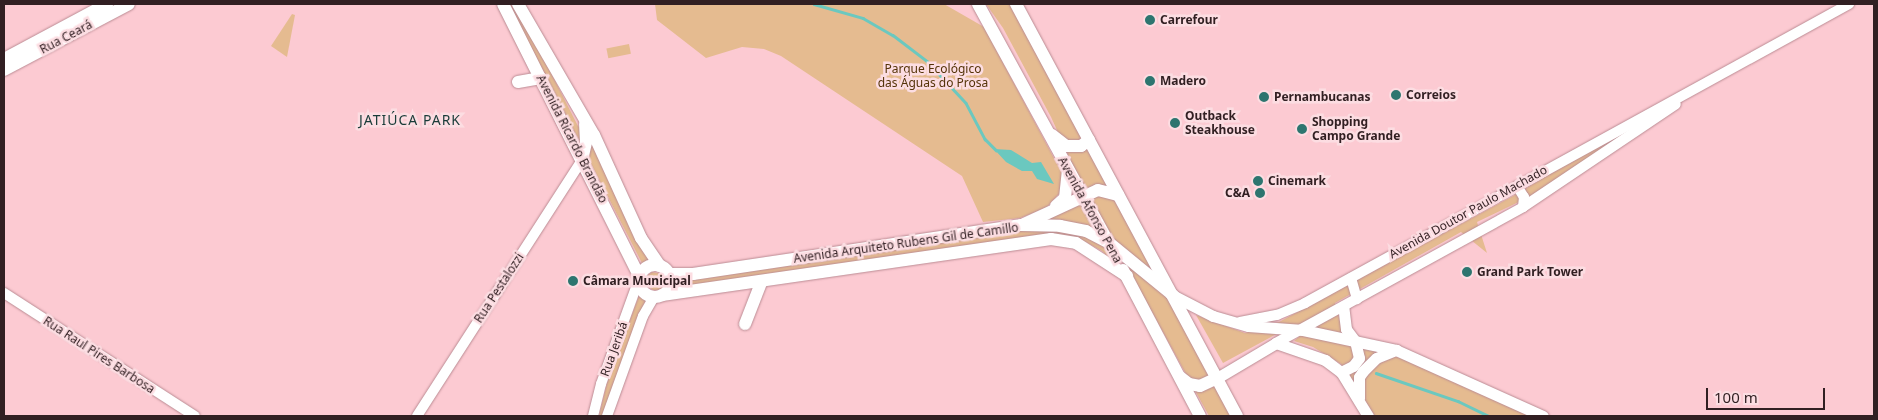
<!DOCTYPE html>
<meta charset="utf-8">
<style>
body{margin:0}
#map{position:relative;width:1878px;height:420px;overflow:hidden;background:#fccad2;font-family:"Noto Sans",sans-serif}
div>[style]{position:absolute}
.green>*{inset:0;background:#e5bb90;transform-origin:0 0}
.water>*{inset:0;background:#6bc8bf}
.stream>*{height:2.5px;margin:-1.25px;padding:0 1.25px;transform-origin:1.25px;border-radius:1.25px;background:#6bc8bf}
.roads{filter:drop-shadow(0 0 1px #bb8c94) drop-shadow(0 0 1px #bb8c94)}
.tertiary>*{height:10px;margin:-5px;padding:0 5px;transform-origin:5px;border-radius:5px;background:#fff}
.secondary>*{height:11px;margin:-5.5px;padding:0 5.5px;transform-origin:5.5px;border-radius:5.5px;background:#fff}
.primary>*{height:12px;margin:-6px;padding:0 6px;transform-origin:6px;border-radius:6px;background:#fff}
.primary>.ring{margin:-6px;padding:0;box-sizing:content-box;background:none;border:12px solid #fff;border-radius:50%}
.dots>*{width:14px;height:14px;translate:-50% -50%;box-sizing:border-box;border:2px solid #fcdde2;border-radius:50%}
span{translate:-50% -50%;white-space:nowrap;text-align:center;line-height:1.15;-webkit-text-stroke:5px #fcdde2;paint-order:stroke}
.poi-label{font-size:12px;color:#311f22;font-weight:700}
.left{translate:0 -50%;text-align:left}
.right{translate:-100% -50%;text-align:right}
.street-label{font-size:12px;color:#311f22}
.park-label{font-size:12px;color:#543308}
.neighbourhood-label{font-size:14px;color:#193b38;letter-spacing:1px}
.frame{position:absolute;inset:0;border:5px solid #311f22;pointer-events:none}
.scale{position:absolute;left:1706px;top:388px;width:119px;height:22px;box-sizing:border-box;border:2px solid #311f22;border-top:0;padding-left:6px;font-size:15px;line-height:18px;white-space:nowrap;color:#311f22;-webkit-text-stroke:4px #fcdde2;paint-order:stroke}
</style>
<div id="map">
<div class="green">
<i style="clip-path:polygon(509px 4px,516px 4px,578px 126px,589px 138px,652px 264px,645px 269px)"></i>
<i style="clip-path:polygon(655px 4px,944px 4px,984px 27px,1063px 175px,1066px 186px,1046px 208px,1020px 218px,983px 222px,962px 176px,781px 56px,764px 49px,742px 47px,706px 58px,657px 20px)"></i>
<i style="clip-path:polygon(986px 4px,1012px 4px,1231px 416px,1209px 416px,1080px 181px,1051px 117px,1003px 28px)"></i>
<i style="clip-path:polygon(292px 14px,295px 15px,287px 57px,271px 46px)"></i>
<i style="left:629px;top:44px;width:10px;height:23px;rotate:79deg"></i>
<i style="clip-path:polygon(1692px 90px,1531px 196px,1477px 222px,1487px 253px,1461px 232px,1335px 303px,1343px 333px,1293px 325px,1223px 363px,1196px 315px,1245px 333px,1279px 322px,1513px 196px)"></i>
<i style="clip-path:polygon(1079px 201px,1118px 267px,1102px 251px,1086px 242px,1069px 237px,1025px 237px,674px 290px,653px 290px,647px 285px,647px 276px,652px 272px,663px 274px,983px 235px)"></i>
<i style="clip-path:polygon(641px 290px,646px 297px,645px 302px,605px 416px,599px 416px,607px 383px)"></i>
<i style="clip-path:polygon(1301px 335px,1400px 356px,1533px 416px,1375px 416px,1341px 364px,1313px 347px,1294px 341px)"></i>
</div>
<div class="water">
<i style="clip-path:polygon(994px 149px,1011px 150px,1032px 163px,1041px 162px,1054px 184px,1037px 179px,1032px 171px,1022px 171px,1006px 162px)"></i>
</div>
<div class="stream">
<i style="left:814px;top:4px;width:51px;rotate:15.9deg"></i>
<i style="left:863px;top:18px;width:34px;rotate:30deg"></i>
<i style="left:893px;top:35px;width:43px;rotate:37.4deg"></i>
<i style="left:927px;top:61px;width:57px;rotate:47.1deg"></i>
<i style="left:966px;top:103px;width:41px;rotate:62.2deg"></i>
<i style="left:985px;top:139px;width:16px;rotate:45deg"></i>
<i style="left:1376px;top:373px;width:87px;rotate:18.9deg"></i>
<i style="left:1458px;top:401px;width:34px;rotate:26deg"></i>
</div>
<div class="roads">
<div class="tertiary">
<i style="left:1517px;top:186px;width:13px;rotate:58deg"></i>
<i style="left:1524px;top:197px;width:10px;rotate:96deg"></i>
<i style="left:1351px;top:278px;width:22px;rotate:74deg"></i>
<i style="left:4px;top:293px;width:227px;rotate:32.8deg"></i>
<i style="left:1240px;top:322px;width:38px;rotate:-11deg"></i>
<i style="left:1277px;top:315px;width:30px;rotate:-23deg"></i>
<i style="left:1305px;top:303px;width:621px;rotate:-28.79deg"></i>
<i style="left:1276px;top:343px;width:282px;rotate:-28.8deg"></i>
<i style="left:1523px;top:207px;width:184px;rotate:-33.9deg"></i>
<i style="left:417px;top:416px;width:305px;rotate:-57.2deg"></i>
<i style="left:593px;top:416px;width:33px;rotate:-76deg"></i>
<i style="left:601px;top:384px;width:109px;rotate:-70.1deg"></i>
<i style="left:607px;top:416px;width:106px;rotate:-70.2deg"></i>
<i style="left:643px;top:316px;width:22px;rotate:-60deg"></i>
</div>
<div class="secondary">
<i style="left:1174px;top:296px;width:44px;rotate:27.1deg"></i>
<i style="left:1213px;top:316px;width:36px;rotate:16deg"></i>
<i style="left:1248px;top:326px;width:55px;rotate:4.2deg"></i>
<i style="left:1303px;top:330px;width:95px;rotate:12.1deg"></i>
<i style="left:1396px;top:350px;width:161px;rotate:24.2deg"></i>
<i style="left:1341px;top:372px;width:13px;rotate:-27deg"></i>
<i style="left:1353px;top:366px;width:10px;rotate:-53deg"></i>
<i style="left:1359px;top:358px;width:17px;rotate:-103deg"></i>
<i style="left:1355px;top:341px;width:15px;rotate:-127deg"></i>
<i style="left:1346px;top:329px;width:23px;rotate:-97deg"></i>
<i style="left:1217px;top:378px;width:69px;rotate:-30.7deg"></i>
<i style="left:1276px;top:343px;width:52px;rotate:19.1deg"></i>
<i style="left:1325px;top:360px;width:20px;rotate:37deg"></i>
<i style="left:1341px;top:372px;width:52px;rotate:58.5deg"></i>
<i style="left:1359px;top:398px;width:21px;rotate:-90deg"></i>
<i style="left:1359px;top:377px;width:7px;rotate:-56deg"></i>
<i style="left:1363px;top:371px;width:18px;rotate:-45deg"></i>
<i style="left:1376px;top:358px;width:22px;rotate:-22deg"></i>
</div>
<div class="primary">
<i style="left:503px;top:4px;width:304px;rotate:63.4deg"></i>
<i style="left:518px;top:4px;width:151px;rotate:59.9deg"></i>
<i style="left:594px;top:135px;width:113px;rotate:65.5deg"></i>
<i style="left:641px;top:238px;width:34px;rotate:56deg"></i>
<i style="left:978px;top:4px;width:270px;rotate:61.3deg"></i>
<i style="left:1016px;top:4px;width:468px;rotate:61.8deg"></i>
<i style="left:4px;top:59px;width:117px;rotate:-28.1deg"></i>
<i style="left:4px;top:70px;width:141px;rotate:-27.8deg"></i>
<i style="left:518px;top:82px;width:23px;rotate:-10deg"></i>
<i style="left:1052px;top:135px;width:18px;rotate:38deg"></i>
<i style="left:1066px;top:146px;width:15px"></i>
<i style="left:1081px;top:146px;width:10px;rotate:-37deg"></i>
<i style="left:582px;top:160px;width:18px;rotate:-77deg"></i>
<i style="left:586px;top:142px;width:18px;rotate:-93deg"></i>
<i style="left:1056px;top:206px;width:12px;rotate:-42deg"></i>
<i style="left:1065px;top:198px;width:27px;rotate:-84deg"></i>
<i style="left:1024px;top:224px;width:81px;rotate:-24.7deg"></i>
<i style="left:1098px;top:190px;width:21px;rotate:14deg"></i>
<i class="ring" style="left:639px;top:265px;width:20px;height:20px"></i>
<i style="left:1123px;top:270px;width:165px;rotate:62.2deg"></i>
<i style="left:669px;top:274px;width:24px"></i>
<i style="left:693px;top:274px;width:332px;rotate:-8.5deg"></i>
<i style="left:1021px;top:225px;width:39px;rotate:1deg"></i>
<i style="left:1060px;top:226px;width:26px;rotate:11deg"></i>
<i style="left:1086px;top:231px;width:25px;rotate:27deg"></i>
<i style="left:1108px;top:242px;width:85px;rotate:39.3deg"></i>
<i style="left:662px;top:295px;width:393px;rotate:-8.2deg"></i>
<i style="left:1051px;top:239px;width:25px;rotate:9deg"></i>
<i style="left:1076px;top:243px;width:61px;rotate:32.9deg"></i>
<i style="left:745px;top:324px;width:44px;rotate:-68.7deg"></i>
<i style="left:1180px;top:377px;width:11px;rotate:38deg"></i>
<i style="left:1189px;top:384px;width:11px;rotate:10deg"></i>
<i style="left:1200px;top:386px;width:19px;rotate:-25deg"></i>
</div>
</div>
<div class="dots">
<i style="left:1150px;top:20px;background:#2d756f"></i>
<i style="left:1150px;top:81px;background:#2d756f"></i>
<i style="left:1396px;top:95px;background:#2d756f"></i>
<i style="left:1264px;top:97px;background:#2d756f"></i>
<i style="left:1175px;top:123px;background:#2d756f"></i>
<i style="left:1302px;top:129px;background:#2d756f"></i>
<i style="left:1258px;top:181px;background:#2d756f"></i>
<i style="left:1260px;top:193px;background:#2d756f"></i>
<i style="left:1467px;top:272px;background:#2d756f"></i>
<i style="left:573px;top:281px;background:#2d756f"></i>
</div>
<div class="poi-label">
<span class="left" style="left:1160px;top:20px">Carrefour</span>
<span class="left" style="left:1160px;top:81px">Madero</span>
<span class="left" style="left:1406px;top:95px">Correios</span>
<span class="left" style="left:1274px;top:97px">Pernambucanas</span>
<span class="left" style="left:1185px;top:123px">Outback<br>Steakhouse</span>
<span class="left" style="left:1312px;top:129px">Shopping<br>Campo Grande</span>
<span class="left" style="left:1268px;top:181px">Cinemark</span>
<span class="right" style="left:1250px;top:193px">C&amp;A</span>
<span class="left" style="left:1477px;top:272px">Grand Park Tower</span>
<span class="left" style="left:583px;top:281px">Câmara Municipal</span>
</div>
<div class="street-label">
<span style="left:66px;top:37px;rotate:-28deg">Rua Ceará</span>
<span style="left:572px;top:139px;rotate:63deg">Avenida Ricardo Brandão</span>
<span style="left:1090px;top:210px;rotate:61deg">Avenida Afonso Pena</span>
<span style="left:1468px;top:212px;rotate:-29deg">Avenida Doutor Paulo Machado</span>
<span style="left:906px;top:243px;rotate:-8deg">Avenida Arquiteto Rubens Gil de Camillo</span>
<span style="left:499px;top:288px;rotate:-57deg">Rua Pestalozzi</span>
<span style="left:614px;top:349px;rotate:-70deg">Rua Jeribá</span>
<span style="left:99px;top:355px;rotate:33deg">Rua Raul Pires Barbosa</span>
</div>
<div class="park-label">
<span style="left:933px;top:76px">Parque Ecológico<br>das Águas do Prosa</span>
</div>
<div class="neighbourhood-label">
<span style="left:410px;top:120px">JATIÚCA PARK</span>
</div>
<div class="frame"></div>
<div class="scale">100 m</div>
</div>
